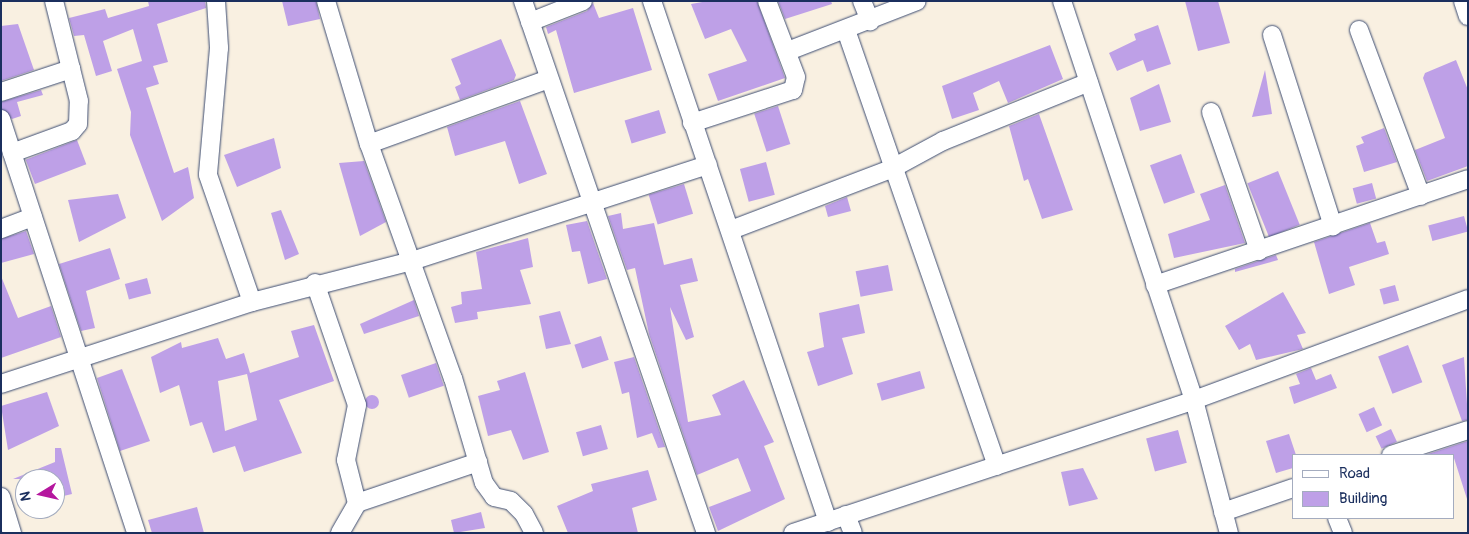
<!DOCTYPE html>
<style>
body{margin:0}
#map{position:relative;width:1469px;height:534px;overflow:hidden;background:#f9f0e1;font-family:Pangolin,sans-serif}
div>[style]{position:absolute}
.building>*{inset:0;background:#bea0e7;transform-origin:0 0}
.round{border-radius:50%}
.roads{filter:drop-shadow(0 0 1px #3c4c72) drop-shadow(0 0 1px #3c4c72)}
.street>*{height:18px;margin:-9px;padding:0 9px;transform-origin:9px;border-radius:9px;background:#fff}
span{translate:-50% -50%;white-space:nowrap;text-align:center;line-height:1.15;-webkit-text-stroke:4px #fff;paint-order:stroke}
.frame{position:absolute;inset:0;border:2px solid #1b2f5e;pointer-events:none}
.legend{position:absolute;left:1292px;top:454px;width:162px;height:65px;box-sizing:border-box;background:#fff;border:1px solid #a4acbf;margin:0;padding:6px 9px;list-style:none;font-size:15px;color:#1b2f5e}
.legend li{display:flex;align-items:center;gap:10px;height:25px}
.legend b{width:25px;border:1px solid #a4acbf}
.north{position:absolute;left:15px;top:469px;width:50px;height:50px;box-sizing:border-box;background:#fff;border:1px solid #a4acbf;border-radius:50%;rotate:261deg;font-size:14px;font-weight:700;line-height:20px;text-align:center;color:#1b2f5e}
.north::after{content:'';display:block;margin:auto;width:18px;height:22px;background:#b5179e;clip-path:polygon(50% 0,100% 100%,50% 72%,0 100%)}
</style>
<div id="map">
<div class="building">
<i style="clip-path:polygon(148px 1px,205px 1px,206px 8px,157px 24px,168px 62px,153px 66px,159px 84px,146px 88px,174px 173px,188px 167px,194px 198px,162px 221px,130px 135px,131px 112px,117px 69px,142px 61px,133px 29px,103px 41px,112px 71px,96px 76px,84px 35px,74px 36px,69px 18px,105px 9px,108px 18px,149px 6px)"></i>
<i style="clip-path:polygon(282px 1px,316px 1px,320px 19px,288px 26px)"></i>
<i style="clip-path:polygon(708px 1px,757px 1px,785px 78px,718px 101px,708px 74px,747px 61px,731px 29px,705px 39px,691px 4px)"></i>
<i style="clip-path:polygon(778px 1px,831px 1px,832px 4px,785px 19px)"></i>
<i style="clip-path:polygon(1185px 1px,1218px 1px,1230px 43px,1198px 51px)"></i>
<i style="clip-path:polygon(593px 3px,599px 18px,633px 8px,652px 70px,574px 93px,556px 30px,548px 34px,546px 27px,587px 11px)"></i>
<i style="clip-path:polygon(18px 24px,34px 70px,1px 81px,1px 26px)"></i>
<i style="clip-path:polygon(1158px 25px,1171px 64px,1147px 72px,1143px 60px,1117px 71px,1109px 53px,1136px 40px,1134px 34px)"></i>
<i style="clip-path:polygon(501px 39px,516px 75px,514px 80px,460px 100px,455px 87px,461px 84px,451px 59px)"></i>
<i style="clip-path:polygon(1050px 45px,1063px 79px,1008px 103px,999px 81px,973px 93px,979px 110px,952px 119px,942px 86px)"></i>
<i style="clip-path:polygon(1456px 60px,1468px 90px,1468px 166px,1427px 181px,1415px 150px,1445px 138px,1423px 78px,1425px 73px)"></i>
<i style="clip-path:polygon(1265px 70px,1272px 114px,1252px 117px)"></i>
<i style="clip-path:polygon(1159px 84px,1171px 122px,1140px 131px,1130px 98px)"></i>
<i style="clip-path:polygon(41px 90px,43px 95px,17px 102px,21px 116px,12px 119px,1px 109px,1px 102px)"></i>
<i style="clip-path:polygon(520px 101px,547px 174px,519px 184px,505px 141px,455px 156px,447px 127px)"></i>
<i style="left:778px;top:106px;width:40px;height:25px;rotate:72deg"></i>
<i style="left:659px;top:110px;width:24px;height:36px;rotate:73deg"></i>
<i style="clip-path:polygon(1039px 114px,1073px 210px,1042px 219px,1028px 179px,1024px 181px,1009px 126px)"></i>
<i style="clip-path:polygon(1384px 128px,1397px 162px,1364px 172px,1356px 146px,1364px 143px,1361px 137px)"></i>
<i style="clip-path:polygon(274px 138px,281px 168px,237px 187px,224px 155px)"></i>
<i style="left:77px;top:140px;width:26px;height:55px;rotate:69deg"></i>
<i style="left:1181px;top:154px;width:41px;height:33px;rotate:70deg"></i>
<i style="clip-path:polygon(364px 161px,386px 222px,360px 236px,339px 163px)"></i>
<i style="left:766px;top:162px;width:34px;height:27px;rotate:75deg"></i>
<i style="left:1278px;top:171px;width:58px;height:33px;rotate:68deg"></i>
<i style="left:1372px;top:183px;width:16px;height:20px;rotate:75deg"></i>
<i style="left:684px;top:184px;width:31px;height:37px;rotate:73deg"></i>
<i style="clip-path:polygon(1225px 185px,1245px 243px,1174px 258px,1168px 234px,1210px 220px,1200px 194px)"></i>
<i style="clip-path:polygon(118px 194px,126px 218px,79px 242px,68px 200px)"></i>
<i style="clip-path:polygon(847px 197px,851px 211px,828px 217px,825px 206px)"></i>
<i style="clip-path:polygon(281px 210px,299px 254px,285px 260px,271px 213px)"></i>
<i style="clip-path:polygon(621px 213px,623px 229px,654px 223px,664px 265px,692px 258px,698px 281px,680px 285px,694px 337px,686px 340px,670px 307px,688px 422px,721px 415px,712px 395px,744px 380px,774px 442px,764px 446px,785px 499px,718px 531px,709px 507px,751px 491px,738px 458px,697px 475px,649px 334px,635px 268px,627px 270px,608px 216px)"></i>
<i style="left:1464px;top:216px;width:16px;height:37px;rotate:75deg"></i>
<i style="clip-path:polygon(587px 221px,607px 279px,588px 284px,580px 251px,572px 252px,566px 225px)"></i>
<i style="clip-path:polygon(1370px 223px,1377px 243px,1385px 241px,1389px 254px,1349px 267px,1355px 285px,1329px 294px,1314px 242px)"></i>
<i style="clip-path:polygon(26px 231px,34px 254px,1px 263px,1px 239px)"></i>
<i style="clip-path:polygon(528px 238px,533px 267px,520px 270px,531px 304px,477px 312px,478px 319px,455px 323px,451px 307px,462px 304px,461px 292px,482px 289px,476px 252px)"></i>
<i style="clip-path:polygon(110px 248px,120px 279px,86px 291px,95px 328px,81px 331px,59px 264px)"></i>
<i style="clip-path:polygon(1276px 255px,1278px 260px,1235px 272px,1235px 269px)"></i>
<i style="left:888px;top:265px;width:26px;height:33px;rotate:79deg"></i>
<i style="clip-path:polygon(1px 276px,18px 318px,51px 306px,61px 337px,1px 358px)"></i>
<i style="left:147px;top:278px;width:16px;height:23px;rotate:75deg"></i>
<i style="left:1395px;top:285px;width:16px;height:16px;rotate:75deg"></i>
<i style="clip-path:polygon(1283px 292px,1306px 333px,1297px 335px,1303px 349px,1256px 360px,1250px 344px,1239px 350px,1225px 326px)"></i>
<i style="clip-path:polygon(414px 300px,419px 316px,364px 334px,360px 324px)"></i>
<i style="clip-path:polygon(859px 304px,865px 333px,842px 338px,853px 374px,818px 386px,807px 352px,824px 347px,819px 313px)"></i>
<i style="clip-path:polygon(560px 311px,571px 344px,546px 349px,539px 316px)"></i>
<i style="clip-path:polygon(evenodd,314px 325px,334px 381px,279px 400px,302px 453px,244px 472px,235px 446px,213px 453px,202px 422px,190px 426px,179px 385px,160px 393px,151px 357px,181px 342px,182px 348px,218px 338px,226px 359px,244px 353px,250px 373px,299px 357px,291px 331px,314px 325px,247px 374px,257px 420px,225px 431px,218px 381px,247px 374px)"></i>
<i style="left:601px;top:336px;width:25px;height:28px;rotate:72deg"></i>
<i style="left:1408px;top:345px;width:40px;height:32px;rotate:69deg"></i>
<i style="clip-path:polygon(634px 357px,665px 447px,658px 448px,652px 433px,637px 438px,629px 392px,622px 394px,614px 362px)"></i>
<i style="clip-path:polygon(1464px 357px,1468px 420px,1462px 421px,1442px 365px)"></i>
<i style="left:436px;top:363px;width:24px;height:37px;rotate:71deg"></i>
<i style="clip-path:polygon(1311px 368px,1316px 380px,1331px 374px,1337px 388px,1294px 404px,1289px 387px,1300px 384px,1296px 374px)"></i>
<i style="clip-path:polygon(122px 369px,150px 441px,120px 451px,97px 378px)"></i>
<i style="left:920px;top:371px;width:18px;height:45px;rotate:74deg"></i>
<i style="clip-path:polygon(525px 372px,549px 452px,523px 460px,511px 430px,488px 436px,478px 396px,500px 390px,497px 381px)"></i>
<i style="clip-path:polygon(47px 392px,59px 426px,8px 450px,1px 406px)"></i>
<i class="round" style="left:365px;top:395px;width:14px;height:14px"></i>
<i style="left:1374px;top:407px;width:20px;height:17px;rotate:66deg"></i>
<i style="left:601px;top:425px;width:25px;height:26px;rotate:74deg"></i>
<i style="left:1391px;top:429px;width:14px;height:17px;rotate:65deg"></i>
<i style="left:1178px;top:430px;width:34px;height:33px;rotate:75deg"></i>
<i style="clip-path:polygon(1289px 434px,1296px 455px,1293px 468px,1276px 473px,1266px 441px)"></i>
<i style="clip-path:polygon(1468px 441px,1468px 499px,1467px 499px,1453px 455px,1425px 455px)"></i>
<i style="clip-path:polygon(55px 448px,61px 448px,72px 494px,55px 498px,55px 479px,13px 479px,55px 462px)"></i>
<i style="clip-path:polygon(1083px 468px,1098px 499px,1069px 506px,1061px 472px)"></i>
<i style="clip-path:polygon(648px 470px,657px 500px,632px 508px,638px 533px,568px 533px,557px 506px,593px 491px,591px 484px)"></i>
<i style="clip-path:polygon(197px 507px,204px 533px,152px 533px,148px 520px)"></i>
<i style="clip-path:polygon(481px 512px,485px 528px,454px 533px,451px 520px)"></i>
</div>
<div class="roads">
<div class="street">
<i style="left:216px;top:1px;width:47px;rotate:86.3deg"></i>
<i style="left:219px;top:48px;width:127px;rotate:95deg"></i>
<i style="left:208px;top:175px;width:134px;rotate:70.9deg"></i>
<i style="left:326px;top:1px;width:149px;rotate:73.3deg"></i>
<i style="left:369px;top:144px;width:249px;rotate:70.3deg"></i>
<i style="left:453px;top:378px;width:109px;rotate:73.6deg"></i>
<i style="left:484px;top:483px;width:17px;rotate:54deg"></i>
<i style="left:494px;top:497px;width:17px;rotate:13deg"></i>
<i style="left:511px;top:501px;width:18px;rotate:45deg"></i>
<i style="left:524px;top:514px;width:21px;rotate:62deg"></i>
<i style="left:523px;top:1px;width:563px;rotate:71.02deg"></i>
<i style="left:652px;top:1px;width:550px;rotate:71.33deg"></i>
<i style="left:862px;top:1px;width:22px;rotate:68deg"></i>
<i style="left:1062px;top:1px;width:420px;rotate:71.7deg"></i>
<i style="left:1194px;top:400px;width:138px;rotate:75.3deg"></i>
<i style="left:1463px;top:1px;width:16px;rotate:72deg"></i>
<i style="left:530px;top:22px;width:57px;rotate:-21.6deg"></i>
<i style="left:846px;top:30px;width:461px;rotate:70.9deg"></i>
<i style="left:1359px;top:30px;width:177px;rotate:69.5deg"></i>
<i style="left:1272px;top:35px;width:201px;rotate:72.3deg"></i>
<i style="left:788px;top:51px;width:138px;rotate:-21.2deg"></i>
<i style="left:1px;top:92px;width:74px;rotate:-18.2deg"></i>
<i style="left:1211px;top:112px;width:147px;rotate:70.9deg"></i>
<i style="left:1px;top:119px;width:435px;rotate:71.9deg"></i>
<i style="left:692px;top:123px;width:106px;rotate:-18.1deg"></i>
<i style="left:793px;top:90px;width:13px;rotate:-77deg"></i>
<i style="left:796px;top:77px;width:81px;rotate:-110.9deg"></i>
<i style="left:369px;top:144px;width:191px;rotate:-19.9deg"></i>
<i style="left:12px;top:153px;width:64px;rotate:-20.1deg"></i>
<i style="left:72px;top:131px;width:9px;rotate:-49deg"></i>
<i style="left:78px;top:124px;width:23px;rotate:-88deg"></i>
<i style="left:79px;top:101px;width:103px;rotate:-104deg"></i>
<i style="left:1px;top:229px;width:34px;rotate:-21deg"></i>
<i style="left:731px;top:230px;width:173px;rotate:-20.9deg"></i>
<i style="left:893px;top:168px;width:57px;rotate:-28.4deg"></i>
<i style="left:943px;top:141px;width:157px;rotate:-22deg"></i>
<i style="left:315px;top:283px;width:129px;rotate:71deg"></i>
<i style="left:357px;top:405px;width:56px;rotate:101.3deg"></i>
<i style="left:346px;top:460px;width:44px;rotate:75.7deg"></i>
<i style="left:1155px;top:285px;width:330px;rotate:-18.7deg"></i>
<i style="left:1px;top:384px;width:264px;rotate:-18.1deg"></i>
<i style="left:252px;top:302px;width:165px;rotate:-14.4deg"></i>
<i style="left:412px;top:261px;width:311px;rotate:-18deg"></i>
<i style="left:1391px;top:455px;width:81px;rotate:-18deg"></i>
<i style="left:1px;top:497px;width:38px;rotate:73deg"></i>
<i style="left:1223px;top:512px;width:74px;rotate:-18.9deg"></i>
<i style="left:846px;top:515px;width:19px;rotate:69deg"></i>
<i style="left:1337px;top:518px;width:16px;rotate:68deg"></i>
<i style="left:340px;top:533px;width:34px;rotate:-60deg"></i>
<i style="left:357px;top:503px;width:128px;rotate:-18.7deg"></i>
<i style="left:793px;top:533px;width:422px;rotate:-18.3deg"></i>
<i style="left:1194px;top:400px;width:292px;rotate:-20.2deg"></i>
</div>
</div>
<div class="frame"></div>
<ul class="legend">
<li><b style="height:6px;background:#fff"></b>Road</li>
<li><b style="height:14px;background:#bea0e7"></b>Building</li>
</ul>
<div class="north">N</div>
</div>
